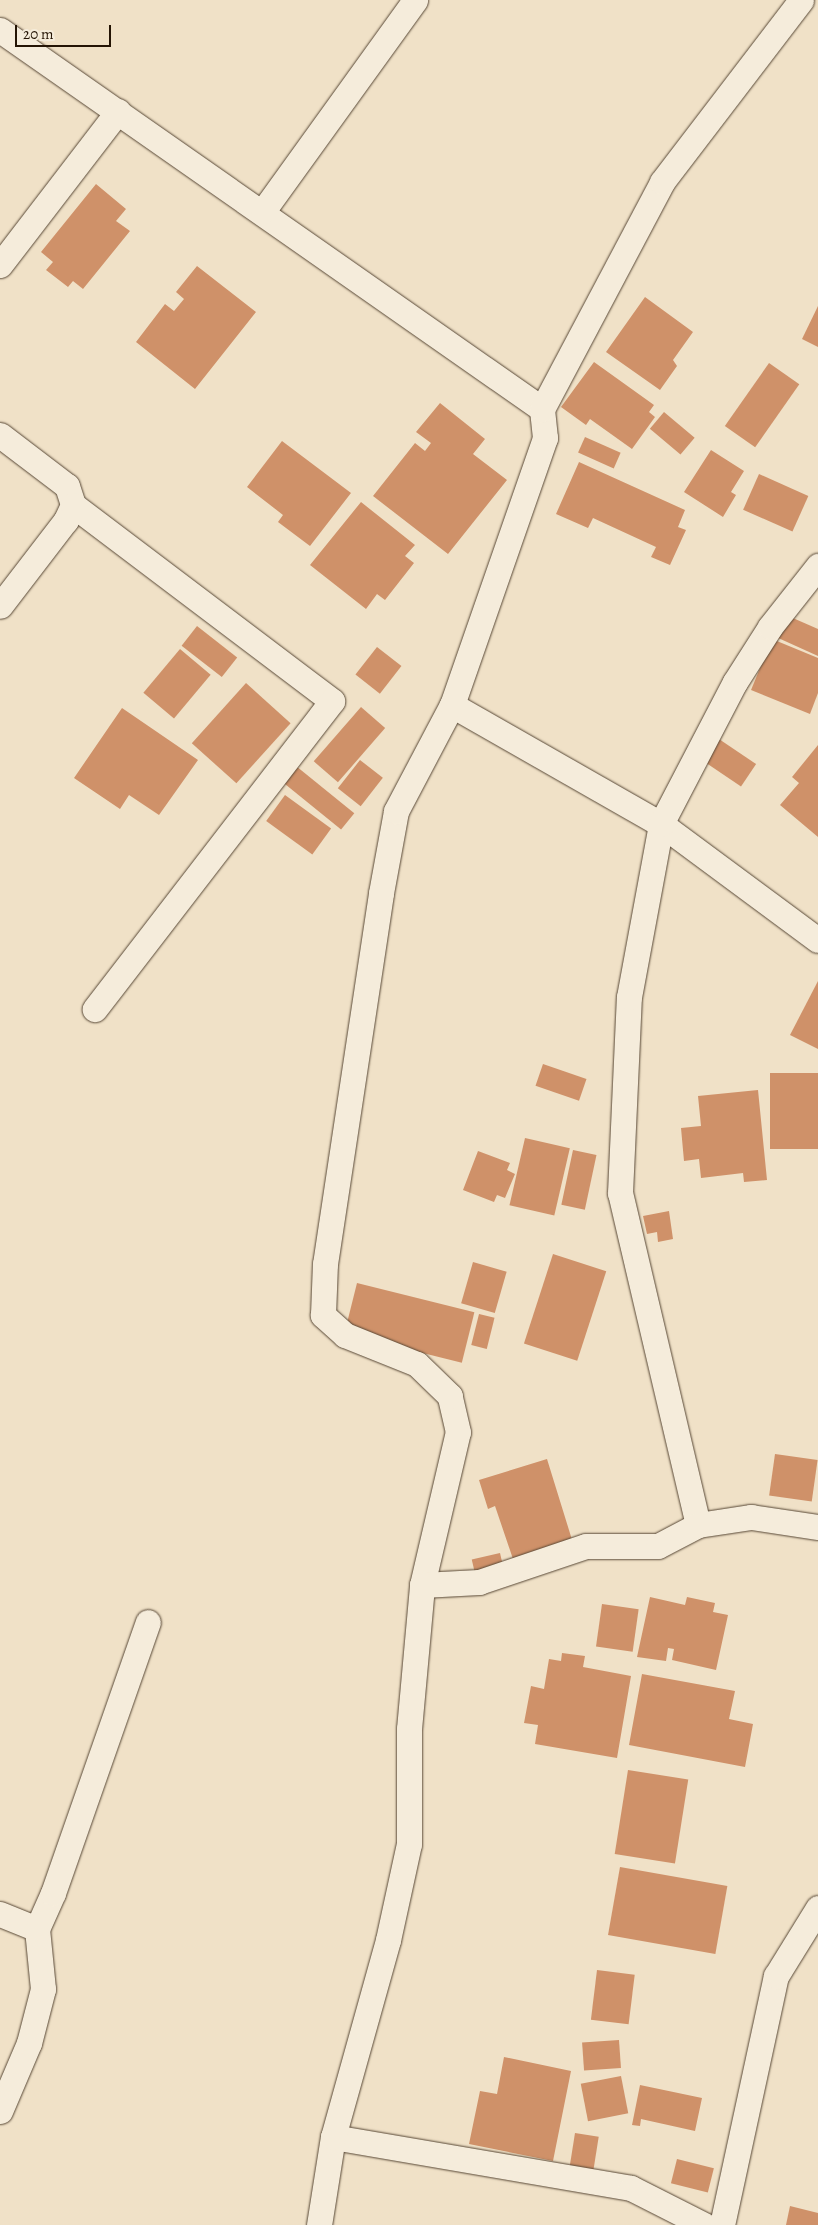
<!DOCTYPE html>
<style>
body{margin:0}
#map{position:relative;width:818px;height:2225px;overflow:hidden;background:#f0e1c7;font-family:Alegreya,serif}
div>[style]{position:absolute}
.building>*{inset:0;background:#cf9169;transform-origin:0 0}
.roads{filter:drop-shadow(0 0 1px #574735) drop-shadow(0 0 1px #574735)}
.street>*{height:25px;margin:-12.5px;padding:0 12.5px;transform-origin:12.5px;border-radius:12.5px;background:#f5ecdb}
span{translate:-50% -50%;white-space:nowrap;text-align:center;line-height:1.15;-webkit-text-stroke:4px #f5ecdb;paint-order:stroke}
.scale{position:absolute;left:15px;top:25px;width:96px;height:22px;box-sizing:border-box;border:2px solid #241404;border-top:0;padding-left:6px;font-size:15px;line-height:18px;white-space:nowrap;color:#241404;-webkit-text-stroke:4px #f5ecdb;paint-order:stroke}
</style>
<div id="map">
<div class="building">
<i style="clip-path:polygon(96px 184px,126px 209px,116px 221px,130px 231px,83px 289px,73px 281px,68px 287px,46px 270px,53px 262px,41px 252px)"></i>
<i style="clip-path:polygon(197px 266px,256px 312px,195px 389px,136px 342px,165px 304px,174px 311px,184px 299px,176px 292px)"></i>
<i style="clip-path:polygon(645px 297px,693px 332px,673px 360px,677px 366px,660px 390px,606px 352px)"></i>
<i style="clip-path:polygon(818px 306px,818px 347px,802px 339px)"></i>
<i style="clip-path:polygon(594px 362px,654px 405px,649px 412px,655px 417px,632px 449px,590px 419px,586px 425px,561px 407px)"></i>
<i style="left:769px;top:363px;width:37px;height:77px;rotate:35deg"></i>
<i style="clip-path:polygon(440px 403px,485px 439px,473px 454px,507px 480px,448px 554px,373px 496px,415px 443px,425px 451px,431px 443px,416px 432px)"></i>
<i style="left:664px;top:412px;width:40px;height:22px;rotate:40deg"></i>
<i style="left:585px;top:437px;width:39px;height:17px;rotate:24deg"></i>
<i style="clip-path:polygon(282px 441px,351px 493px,310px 546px,278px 522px,283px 515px,247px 487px)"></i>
<i style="clip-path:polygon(711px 450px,744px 471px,731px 492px,736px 495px,723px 517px,684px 492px)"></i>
<i style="clip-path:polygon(579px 462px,685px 510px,678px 527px,686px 530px,670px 565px,651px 557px,656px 547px,593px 518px,588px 528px,556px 514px)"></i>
<i style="left:759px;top:474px;width:54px;height:39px;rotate:24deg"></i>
<i style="clip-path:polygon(361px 502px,415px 545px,405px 556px,414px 563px,385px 600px,377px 594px,366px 609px,310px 565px)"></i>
<i style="clip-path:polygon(786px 615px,818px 629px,818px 656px,776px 637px)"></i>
<i style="left:197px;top:626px;width:51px;height:25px;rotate:38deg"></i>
<i style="clip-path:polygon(772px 639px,818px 658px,818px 693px,810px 714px,751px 690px)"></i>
<i style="left:377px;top:647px;width:31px;height:35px;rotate:38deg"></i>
<i style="left:180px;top:649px;width:40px;height:57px;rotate:40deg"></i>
<i style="left:246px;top:683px;width:60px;height:81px;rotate:42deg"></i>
<i style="left:361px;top:707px;width:32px;height:72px;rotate:41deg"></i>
<i style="clip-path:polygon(122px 708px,198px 760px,159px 815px,129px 795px,120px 809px,74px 778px)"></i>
<i style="left:713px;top:735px;width:52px;height:27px;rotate:34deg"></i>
<i style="clip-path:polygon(818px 745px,818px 837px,780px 805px,799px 783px,792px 777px)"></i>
<i style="left:360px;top:760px;width:29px;height:36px;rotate:38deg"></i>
<i style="left:296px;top:766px;width:75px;height:21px;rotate:39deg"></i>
<i style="left:285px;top:795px;width:57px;height:32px;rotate:36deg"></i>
<i style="clip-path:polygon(818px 981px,818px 1049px,790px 1035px)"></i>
<i style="left:543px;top:1064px;width:46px;height:23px;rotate:19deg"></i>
<i style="left:818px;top:1073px;width:76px;height:48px;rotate:90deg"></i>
<i style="clip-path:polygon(758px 1090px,767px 1180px,744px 1182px,743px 1173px,701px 1178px,699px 1159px,684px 1161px,681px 1128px,701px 1126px,698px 1096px)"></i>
<i style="left:525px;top:1138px;width:46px;height:69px;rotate:13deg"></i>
<i style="left:573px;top:1150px;width:24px;height:56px;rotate:12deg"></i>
<i style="clip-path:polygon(478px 1151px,510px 1163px,507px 1170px,515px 1174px,505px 1198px,497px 1195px,494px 1202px,463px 1190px)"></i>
<i style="clip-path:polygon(669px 1211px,673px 1239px,658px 1242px,657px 1232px,647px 1234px,643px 1216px)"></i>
<i style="left:553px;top:1254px;width:56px;height:94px;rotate:18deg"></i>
<i style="left:473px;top:1262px;width:35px;height:43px;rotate:16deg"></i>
<i style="left:357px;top:1283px;width:121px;height:52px;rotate:14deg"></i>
<i style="left:479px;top:1314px;width:16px;height:32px;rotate:14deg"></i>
<i style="left:775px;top:1454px;width:43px;height:42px;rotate:8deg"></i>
<i style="clip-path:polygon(547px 1459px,573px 1543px,514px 1562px,495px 1506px,488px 1509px,479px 1480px)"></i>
<i style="left:500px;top:1553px;width:18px;height:29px;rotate:77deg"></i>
<i style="clip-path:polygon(650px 1597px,685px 1605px,687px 1597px,715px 1603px,713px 1612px,728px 1615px,716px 1670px,672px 1660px,674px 1649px,668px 1648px,666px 1661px,637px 1657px)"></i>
<i style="left:602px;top:1604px;width:37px;height:43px;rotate:8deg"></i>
<i style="clip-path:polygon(562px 1653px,585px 1656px,583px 1667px,631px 1676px,617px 1758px,535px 1744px,538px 1725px,524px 1723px,531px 1686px,544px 1689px,549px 1659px,561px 1661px)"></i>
<i style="clip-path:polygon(642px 1674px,735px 1691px,729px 1719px,753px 1724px,745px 1767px,629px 1745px)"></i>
<i style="left:628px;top:1770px;width:61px;height:85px;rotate:9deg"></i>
<i style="left:620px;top:1867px;width:109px;height:69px;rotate:10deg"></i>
<i style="left:597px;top:1970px;width:38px;height:50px;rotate:7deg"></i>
<i style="left:619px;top:2040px;width:28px;height:37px;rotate:86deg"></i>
<i style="clip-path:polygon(504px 2057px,571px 2071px,553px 2161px,469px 2144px,480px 2091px,497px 2094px)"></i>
<i style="left:621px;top:2076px;width:38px;height:41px;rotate:79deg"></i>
<i style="clip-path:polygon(640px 2085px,702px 2098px,695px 2131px,641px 2119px,640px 2126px,632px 2125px)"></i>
<i style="left:575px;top:2133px;width:24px;height:40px;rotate:9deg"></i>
<i style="left:677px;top:2159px;width:38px;height:25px;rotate:14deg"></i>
<i style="clip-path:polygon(790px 2206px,818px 2213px,818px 2225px,786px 2225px)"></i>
</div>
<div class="roads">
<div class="street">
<i style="left:0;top:30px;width:661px;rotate:34.96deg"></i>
<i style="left:263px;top:211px;width:260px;rotate:-54.2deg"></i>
<i style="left:0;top:265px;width:194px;rotate:-52.5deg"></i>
<i style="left:0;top:435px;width:84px;rotate:37.3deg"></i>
<i style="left:67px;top:486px;width:20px;rotate:72deg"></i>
<i style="left:73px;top:505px;width:17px;rotate:115deg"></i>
<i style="left:66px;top:520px;width:108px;rotate:127.5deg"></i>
<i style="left:73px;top:505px;width:325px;rotate:37.1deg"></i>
<i style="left:332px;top:701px;width:389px;rotate:127.6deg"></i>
<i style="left:452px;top:705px;width:241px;rotate:29.7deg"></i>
<i style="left:661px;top:824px;width:195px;rotate:36.5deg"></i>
<i style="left:698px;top:1525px;width:341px;rotate:-103.2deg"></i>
<i style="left:620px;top:1193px;width:196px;rotate:-87.4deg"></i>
<i style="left:629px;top:997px;width:176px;rotate:-79.5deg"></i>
<i style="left:661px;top:824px;width:160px;rotate:-62.5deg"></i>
<i style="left:735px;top:682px;width:65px;rotate:-57.5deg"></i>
<i style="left:770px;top:627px;width:78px;rotate:-51.8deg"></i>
<i style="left:422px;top:1585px;width:157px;rotate:-76.8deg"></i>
<i style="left:458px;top:1432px;width:37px;rotate:-103deg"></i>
<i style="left:450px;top:1396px;width:46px;rotate:-135.9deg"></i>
<i style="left:417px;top:1364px;width:78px;rotate:-158.1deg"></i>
<i style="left:345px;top:1335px;width:30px;rotate:-138deg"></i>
<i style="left:323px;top:1315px;width:51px;rotate:-87.8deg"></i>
<i style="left:325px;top:1264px;width:375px;rotate:-81.4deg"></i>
<i style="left:381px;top:893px;width:83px;rotate:-79.6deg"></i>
<i style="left:396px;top:811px;width:120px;rotate:-62.2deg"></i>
<i style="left:452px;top:705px;width:283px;rotate:-70.8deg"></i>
<i style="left:545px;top:438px;width:29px;rotate:-96deg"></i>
<i style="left:542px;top:409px;width:257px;rotate:-62.1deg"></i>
<i style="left:662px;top:182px;width:229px;rotate:-52.6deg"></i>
<i style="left:0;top:1914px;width:40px;rotate:22deg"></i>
<i style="left:0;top:2111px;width:74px;rotate:-66.9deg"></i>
<i style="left:29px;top:2043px;width:56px;rotate:-75.5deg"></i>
<i style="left:43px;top:1989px;width:60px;rotate:-95.7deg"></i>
<i style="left:37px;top:1929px;width:39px;rotate:-66deg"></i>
<i style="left:53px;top:1893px;width:287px;rotate:-70.7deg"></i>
<i style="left:333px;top:2137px;width:302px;rotate:9.7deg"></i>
<i style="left:631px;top:2188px;width:82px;rotate:26.9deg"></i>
<i style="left:319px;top:2225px;width:89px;rotate:-81deg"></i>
<i style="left:333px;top:2137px;width:205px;rotate:-74.4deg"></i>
<i style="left:388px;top:1940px;width:98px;rotate:-77.7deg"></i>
<i style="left:409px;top:1844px;width:115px;rotate:-90deg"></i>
<i style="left:409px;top:1729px;width:145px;rotate:-84.8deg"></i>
<i style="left:422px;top:1585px;width:57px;rotate:-3deg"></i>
<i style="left:479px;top:1582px;width:113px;rotate:-18.6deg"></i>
<i style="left:586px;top:1546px;width:72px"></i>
<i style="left:658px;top:1546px;width:45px;rotate:-27.7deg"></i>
<i style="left:698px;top:1525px;width:54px;rotate:-8.6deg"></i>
<i style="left:751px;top:1517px;width:68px;rotate:8.5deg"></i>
<i style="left:722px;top:2225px;width:255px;rotate:-77.8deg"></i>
<i style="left:776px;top:1976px;width:80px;rotate:-58.3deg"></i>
</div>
</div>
<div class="scale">20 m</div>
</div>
